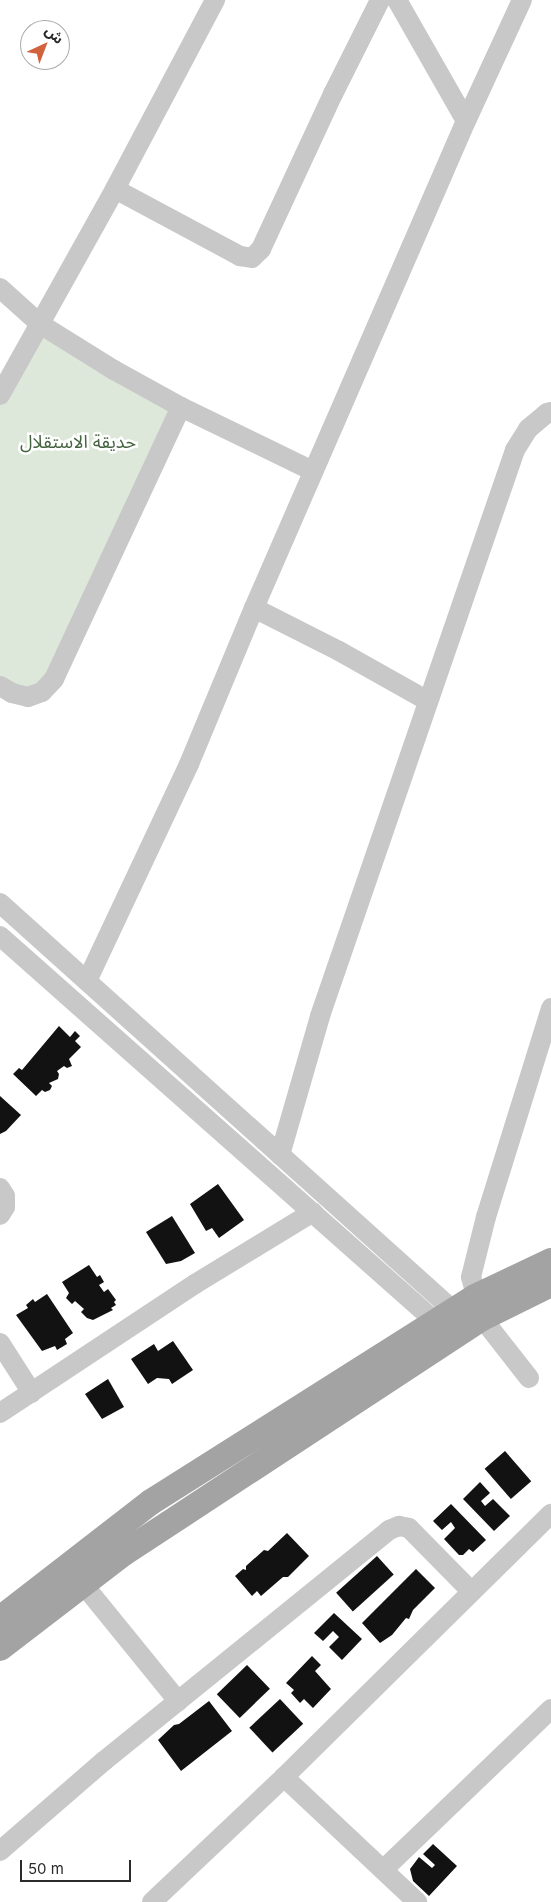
<!DOCTYPE html>
<meta charset="utf-8">
<style>
body{margin:0}
#map{position:relative;width:551px;height:1902px;overflow:hidden;background:#fff;font-family:Inter,"Noto Sans Arabic",sans-serif}
div>[style]{position:absolute}
.green>*{inset:0;background:#dde8da}
.building>*{inset:0;background:#121212;transform-origin:0 0}
.minor>*{height:20px;margin:-10px;padding:0 10px;transform-origin:10px;border-radius:10px;background:#c8c8c8}
.major>*{height:26px;margin:-13px;padding:0 13px;transform-origin:13px;border-radius:13px;background:#a3a3a3}
span{translate:-50% -50%;white-space:nowrap;text-align:center;line-height:1.15;-webkit-text-stroke:5px #fff;paint-order:stroke}
.park-label{font-size:18px;color:#43623e}
.north{position:absolute;left:20px;top:20px;width:50px;height:50px;box-sizing:border-box;background:#fff;border:1px solid #aaa;border-radius:50%;rotate:43deg;font-size:14px;font-weight:700;line-height:20px;text-align:center;color:#2b2b2b}
.north::after{content:'';display:block;margin:auto;width:18px;height:22px;background:#d2623e;clip-path:polygon(50% 0,100% 100%,50% 72%,0 100%)}
.scale{position:absolute;left:20px;top:1860px;width:111px;height:22px;box-sizing:border-box;border:2px solid #2b2b2b;border-top:0;padding-left:6px;font-size:15px;line-height:18px;white-space:nowrap;color:#2b2b2b;-webkit-text-stroke:4px #fff;paint-order:stroke}
</style>
<div id="map">
<div class="green">
<i style="clip-path:polygon(37px 329px,181px 407px,42px 692px,0 687px,0 396px)"></i>
</div>
<div class="building">
<i style="clip-path:polygon(59px 1026px,70px 1037px,75px 1031px,80px 1036px,75px 1041px,81px 1047px,69px 1059px,72px 1066px,67px 1068px,64px 1066px,57px 1071px,59px 1074px,58px 1079px,49px 1083px,52px 1086px,50px 1090px,45px 1092px,42px 1090px,36px 1096px,13px 1074px,19px 1068px,22px 1070px)"></i>
<i style="clip-path:polygon(0 1096px,21px 1115px,6px 1131px,0 1134px)"></i>
<i style="clip-path:polygon(218px 1184px,244px 1220px,219px 1238px,212px 1228px,206px 1231px,190px 1204px)"></i>
<i style="clip-path:polygon(172px 1216px,195px 1253px,181px 1261px,166px 1264px,146px 1232px)"></i>
<i style="clip-path:polygon(89px 1265px,97px 1277px,100px 1275px,104px 1282px,99px 1285px,104px 1292px,108px 1289px,116px 1300px,114px 1302px,116px 1305px,111px 1308px,113px 1310px,93px 1320px,87px 1318px,81px 1312px,84px 1309px,75px 1301px,72px 1304px,66px 1298px,69px 1293px,62px 1282px)"></i>
<i style="clip-path:polygon(47px 1294px,73px 1333px,65px 1339px,67px 1344px,57px 1350px,55px 1346px,42px 1351px,16px 1315px,28px 1308px,26px 1305px,33px 1299px,35px 1302px)"></i>
<i style="clip-path:polygon(173px 1341px,193px 1370px,172px 1384px,169px 1379px,157px 1378px,148px 1384px,131px 1359px,154px 1344px,158px 1351px)"></i>
<i style="clip-path:polygon(108px 1379px,124px 1407px,102px 1419px,85px 1394px)"></i>
<i style="left:505px;top:1451px;width:40px;height:27px;rotate:49deg"></i>
<i style="clip-path:polygon(480px 1482px,490px 1493px,481px 1501px,485px 1506px,493px 1499px,510px 1516px,494px 1531px,463px 1499px)"></i>
<i style="clip-path:polygon(451px 1504px,486px 1540px,473px 1552px,469px 1549px,463px 1555px,459px 1555px,444px 1539px,455px 1528px,451px 1522px,442px 1530px,433px 1521px)"></i>
<i style="clip-path:polygon(287px 1533px,309px 1556px,288px 1577px,283px 1577px,261px 1596px,257px 1591px,252px 1596px,235px 1576px,243px 1569px,246px 1570px,246px 1566px,264px 1550px,268px 1551px)"></i>
<i style="left:377px;top:1556px;width:25px;height:55px;rotate:48deg"></i>
<i style="clip-path:polygon(416px 1569px,435px 1588px,413px 1610px,409px 1619px,406px 1618px,392px 1635px,380px 1643px,362px 1623px)"></i>
<i style="clip-path:polygon(334px 1613px,362px 1639px,342px 1660px,329px 1647px,339px 1637px,333px 1631px,323px 1641px,314px 1633px)"></i>
<i style="clip-path:polygon(312px 1656px,321px 1665px,315px 1671px,331px 1689px,313px 1708px,304px 1699px,300px 1703px,291px 1693px,294px 1690px,286px 1683px)"></i>
<i style="left:247px;top:1665px;width:33px;height:42px;rotate:46deg"></i>
<i style="left:280px;top:1699px;width:34px;height:42px;rotate:47deg"></i>
<i style="clip-path:polygon(209px 1701px,232px 1731px,181px 1771px,158px 1740px,174px 1725px,179px 1724px)"></i>
<i style="clip-path:polygon(433px 1844px,457px 1866px,429px 1896px,413px 1881px,410px 1869px,419px 1857px,432px 1868px,435px 1865px,423px 1854px)"></i>
</div>
<div class="minor">
<i style="left:397px;top:0;width:139px;rotate:60.3deg"></i>
<i style="left:115px;top:189px;width:142px;rotate:28.2deg"></i>
<i style="left:240px;top:256px;width:12px;rotate:9deg"></i>
<i style="left:252px;top:258px;width:13px;rotate:-45deg"></i>
<i style="left:261px;top:249px;width:171px;rotate:-65.1deg"></i>
<i style="left:333px;top:94px;width:105px;rotate:-63.4deg"></i>
<i style="left:0;top:288px;width:54px;rotate:42deg"></i>
<i style="left:40px;top:324px;width:87px;rotate:31.9deg"></i>
<i style="left:114px;top:370px;width:77px;rotate:28.9deg"></i>
<i style="left:181px;top:407px;width:147px;rotate:25.9deg"></i>
<i style="left:0;top:395px;width:236px;rotate:-60.8deg"></i>
<i style="left:115px;top:189px;width:214px;rotate:-62.1deg"></i>
<i style="left:254px;top:608px;width:95px;rotate:26.8deg"></i>
<i style="left:339px;top:651px;width:102px;rotate:29.3deg"></i>
<i style="left:0;top:686px;width:14px;rotate:30deg"></i>
<i style="left:12px;top:693px;width:16px;rotate:14deg"></i>
<i style="left:28px;top:697px;width:15px;rotate:-20deg"></i>
<i style="left:42px;top:692px;width:18px;rotate:-47deg"></i>
<i style="left:54px;top:679px;width:300px;rotate:-65deg"></i>
<i style="left:0;top:903px;width:624px;rotate:41.95deg"></i>
<i style="left:0;top:936px;width:596px;rotate:41.53deg"></i>
<i style="left:87px;top:981px;width:240px;rotate:-64.8deg"></i>
<i style="left:189px;top:764px;width:169px;rotate:-67.4deg"></i>
<i style="left:254px;top:608px;width:531px;rotate:-66.48deg"></i>
<i style="left:466px;top:121px;width:133px;rotate:-65.2deg"></i>
<i style="left:280px;top:1155px;width:145px;rotate:-73.9deg"></i>
<i style="left:320px;top:1016px;width:599px;rotate:-70.99deg"></i>
<i style="left:515px;top:450px;width:25px;rotate:-58deg"></i>
<i style="left:528px;top:429px;width:25px;rotate:-40deg"></i>
<i style="left:547px;top:413px;width:4px;rotate:-14deg"></i>
<i style="left:0;top:1188px;width:9px;rotate:58deg"></i>
<i style="left:5px;top:1196px;width:11px;rotate:90deg"></i>
<i style="left:5px;top:1207px;width:9px;rotate:122deg"></i>
<i style="left:0;top:1343px;width:59px;rotate:57.4deg"></i>
<i style="left:529px;top:1378px;width:76px;rotate:-128.1deg"></i>
<i style="left:482px;top:1318px;width:42px;rotate:-105deg"></i>
<i style="left:471px;top:1277px;width:62px;rotate:-76deg"></i>
<i style="left:486px;top:1217px;width:219px;rotate:-72.7deg"></i>
<i style="left:0;top:1413px;width:234px;rotate:-33.5deg"></i>
<i style="left:195px;top:1284px;width:138px;rotate:-31.4deg"></i>
<i style="left:83px;top:1584px;width:151px;rotate:50.9deg"></i>
<i style="left:284px;top:1777px;width:183px;rotate:43.2deg"></i>
<i style="left:0;top:1851px;width:138px;rotate:-40.9deg"></i>
<i style="left:104px;top:1761px;width:367px;rotate:-39deg"></i>
<i style="left:389px;top:1530px;width:11px;rotate:-22deg"></i>
<i style="left:399px;top:1526px;width:10px;rotate:11deg"></i>
<i style="left:409px;top:1528px;width:88px;rotate:45.5deg"></i>
<i style="left:384px;top:1869px;width:231px;rotate:-43.8deg"></i>
<i style="left:152px;top:1902px;width:182px;rotate:-43.4deg"></i>
<i style="left:284px;top:1777px;width:375px;rotate:-44.6deg"></i>
</div>
<div class="major">
<i style="left:0;top:1619px;width:191px;rotate:-37.8deg"></i>
<i style="left:151px;top:1502px;width:383px;rotate:-32.3deg"></i>
<i style="left:475px;top:1297px;width:84px;rotate:-25.3deg"></i>
<i style="left:0;top:1648px;width:156px;rotate:-37.5deg"></i>
<i style="left:124px;top:1553px;width:428px;rotate:-33.3deg"></i>
<i style="left:482px;top:1318px;width:77px;rotate:-26.2deg"></i>
</div>
<div class="park-label">
<span style="left:78px;top:442px">حديقة الاستقلال</span>
</div>
<div class="north">ش</div>
<div class="scale">50 m</div>
</div>
